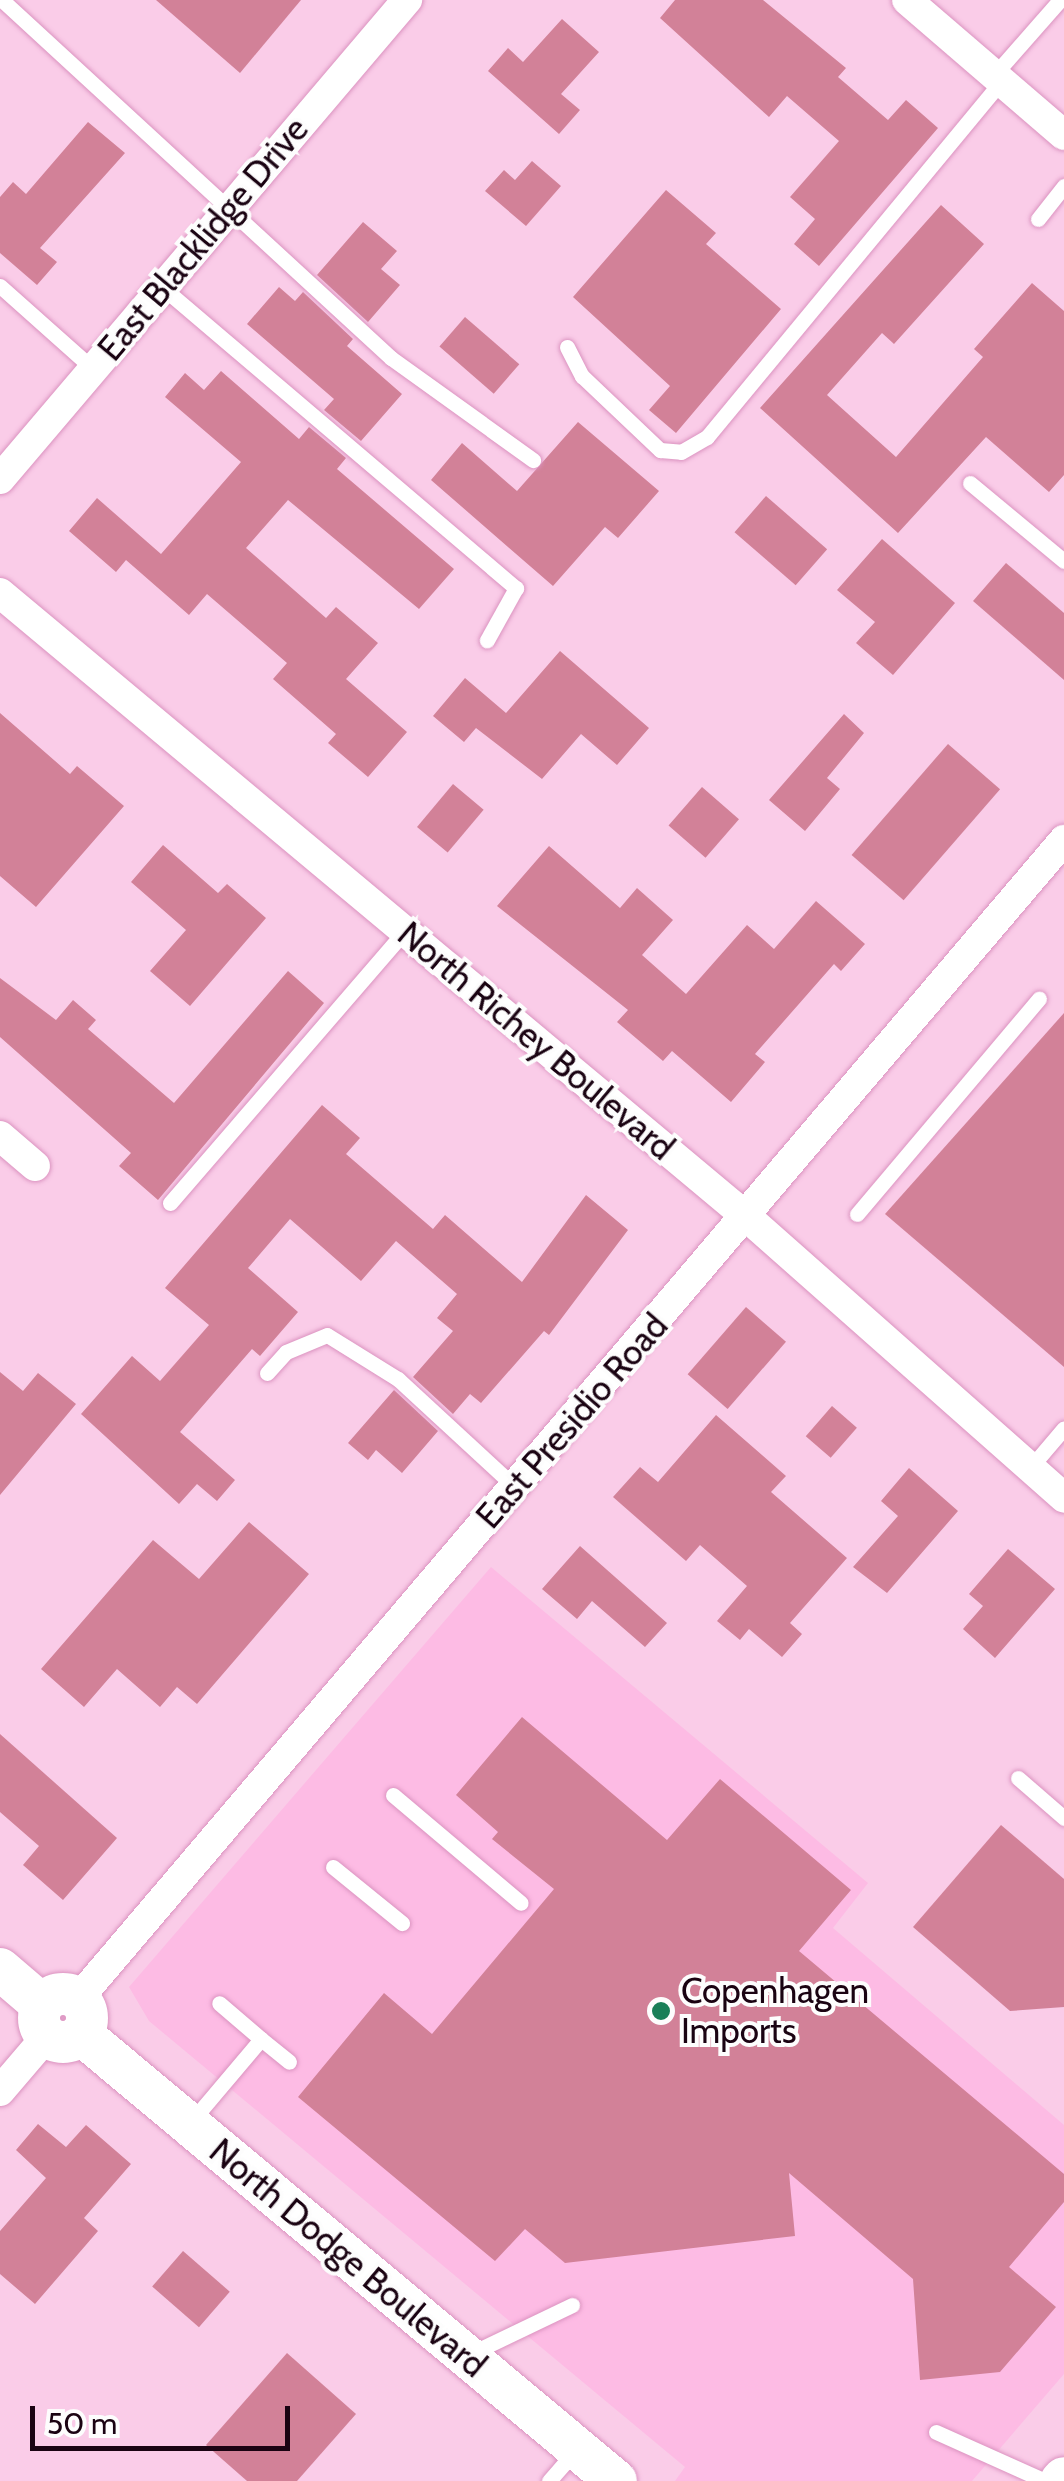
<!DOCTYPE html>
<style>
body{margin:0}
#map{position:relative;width:1064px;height:2481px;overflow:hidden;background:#facce8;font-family:Cabin,sans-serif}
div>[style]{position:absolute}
.built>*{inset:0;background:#fdbbe4}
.building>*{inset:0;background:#d28198;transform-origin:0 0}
.roads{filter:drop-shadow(0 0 2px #db93c0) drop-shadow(0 0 2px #db93c0)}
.lane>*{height:15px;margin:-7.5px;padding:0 7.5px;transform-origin:7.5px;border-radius:7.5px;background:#fff}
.street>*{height:30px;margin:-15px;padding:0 15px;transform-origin:15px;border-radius:15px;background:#fff}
.secondary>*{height:42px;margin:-21px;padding:0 21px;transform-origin:21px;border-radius:21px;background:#fff}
.secondary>.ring{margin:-21px;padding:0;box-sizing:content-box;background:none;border:42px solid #fff;border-radius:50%}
.dots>*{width:28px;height:28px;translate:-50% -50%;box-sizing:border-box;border:5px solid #fdfdfd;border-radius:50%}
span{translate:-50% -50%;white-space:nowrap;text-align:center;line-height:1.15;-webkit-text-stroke:8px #fdfdfd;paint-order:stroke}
.street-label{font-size:35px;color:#1a0312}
.poi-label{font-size:35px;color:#1a0312}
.left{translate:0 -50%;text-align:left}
.scale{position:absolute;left:30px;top:2406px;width:260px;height:45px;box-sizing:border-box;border:5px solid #1a0312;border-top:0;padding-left:12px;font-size:30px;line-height:35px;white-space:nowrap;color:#1a0312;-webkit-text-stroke:8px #fdfdfd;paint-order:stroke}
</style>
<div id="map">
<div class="built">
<i style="clip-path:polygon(491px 1567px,868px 1883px,833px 1928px,1064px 2125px,1064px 2374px,972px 2481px,675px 2481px,685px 2467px,149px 2021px,129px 1987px)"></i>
</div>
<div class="building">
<i style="clip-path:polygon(156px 0,301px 0,240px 73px)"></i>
<i style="clip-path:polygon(675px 0,763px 0,846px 68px,838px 77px,888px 120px,906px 100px,938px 128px,819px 266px,794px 244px,815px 219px,790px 197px,839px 141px,787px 96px,769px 117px,660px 18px)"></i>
<i style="clip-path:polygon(562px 19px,599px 52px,561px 94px,580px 110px,559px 134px,488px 71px,508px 48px,523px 62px)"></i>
<i style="clip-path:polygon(88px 122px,125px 153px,40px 248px,57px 262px,37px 285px,0 253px,0 197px,13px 182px,26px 194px)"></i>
<i style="clip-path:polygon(532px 161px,561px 186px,526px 226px,485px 191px,504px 170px,515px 180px)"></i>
<i style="clip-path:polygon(666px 190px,716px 233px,706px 244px,781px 309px,676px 433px,649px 410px,670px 386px,573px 297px)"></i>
<i style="clip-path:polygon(941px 205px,984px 244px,894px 344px,882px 333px,827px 395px,896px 457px,983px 357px,974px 349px,1032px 283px,1064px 311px,1064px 475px,1049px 492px,986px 437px,898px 533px,760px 408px)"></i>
<i style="clip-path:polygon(363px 222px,397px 251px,381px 269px,400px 285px,368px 322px,317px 275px)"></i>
<i style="clip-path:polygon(279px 287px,295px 301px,303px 292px,353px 339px,347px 346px,402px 394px,361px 441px,324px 410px,334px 399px,247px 324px)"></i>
<i style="left:465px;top:317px;width:72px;height:39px;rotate:41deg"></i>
<i style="clip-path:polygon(221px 371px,299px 439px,309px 427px,346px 458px,337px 469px,454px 569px,419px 609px,288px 500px,246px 548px,326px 618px,336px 607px,378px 643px,346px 679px,407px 732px,368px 777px,328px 743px,336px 734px,273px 679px,287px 663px,207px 594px,189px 615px,126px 560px,116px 572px,69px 531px,97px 498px,161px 554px,241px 462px,165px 397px,185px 373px,204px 390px)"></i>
<i style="clip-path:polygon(578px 422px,659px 491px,618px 538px,605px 527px,553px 586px,431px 480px,462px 443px,517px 491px)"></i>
<i style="left:766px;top:496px;width:81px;height:48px;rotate:41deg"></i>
<i style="clip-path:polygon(882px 539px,955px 603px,893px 675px,856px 643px,875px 622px,837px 590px)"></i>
<i style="clip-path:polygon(1006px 563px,1064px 613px,1064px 680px,973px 601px)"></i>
<i style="clip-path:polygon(560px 651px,649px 728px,617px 765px,581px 734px,542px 779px,476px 728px,464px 742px,433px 716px,465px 678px,506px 713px)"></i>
<i style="clip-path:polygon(0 713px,70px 774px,77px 766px,124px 806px,36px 907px,0 876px)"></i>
<i style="clip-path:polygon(844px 714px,864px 733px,827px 778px,840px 789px,805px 831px,769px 800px)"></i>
<i style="left:948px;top:744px;width:69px;height:147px;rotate:41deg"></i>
<i style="left:453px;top:784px;width:40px;height:56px;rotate:40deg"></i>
<i style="left:702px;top:787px;width:49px;height:51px;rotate:41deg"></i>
<i style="clip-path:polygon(163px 845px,218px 893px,227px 884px,266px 918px,190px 1006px,150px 971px,186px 930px,131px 882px)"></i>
<i style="clip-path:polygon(549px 846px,620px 908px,637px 888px,673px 920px,642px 955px,686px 994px,747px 925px,774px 949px,816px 901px,865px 944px,841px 971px,834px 964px,755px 1054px,765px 1062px,731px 1102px,672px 1051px,663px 1061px,617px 1022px,628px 1010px,497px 906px)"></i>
<i style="clip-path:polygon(288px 971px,324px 1003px,158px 1200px,119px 1166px,131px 1153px,0 1037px,0 978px,56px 1020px,73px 1000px,96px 1020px,88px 1029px,174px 1103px)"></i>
<i style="clip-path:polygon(1064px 1013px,1064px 1367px,885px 1214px)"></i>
<i style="clip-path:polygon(322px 1105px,360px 1138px,346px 1154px,433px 1229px,445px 1215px,522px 1282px,586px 1195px,628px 1230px,549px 1335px,544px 1331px,481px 1403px,470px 1394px,453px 1414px,413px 1377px,453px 1331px,437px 1318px,457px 1294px,396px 1241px,361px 1281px,290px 1219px,248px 1268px,298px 1312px,260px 1356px,252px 1349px,180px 1432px,235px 1480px,217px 1501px,197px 1484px,179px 1504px,81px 1414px,132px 1356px,160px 1381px,209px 1325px,165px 1288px)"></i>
<i style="left:746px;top:1307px;width:53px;height:89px;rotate:41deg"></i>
<i style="clip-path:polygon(0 1372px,23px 1391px,38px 1373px,76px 1404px,0 1495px)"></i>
<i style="clip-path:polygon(394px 1390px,438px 1431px,402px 1473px,376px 1450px,368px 1460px,348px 1443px)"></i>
<i style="left:832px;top:1406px;width:33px;height:40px;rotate:41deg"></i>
<i style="clip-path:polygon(716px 1415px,786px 1476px,771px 1492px,847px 1558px,790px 1623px,802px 1634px,782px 1657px,749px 1629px,740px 1640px,717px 1621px,747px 1586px,700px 1545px,686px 1561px,613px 1497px,640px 1467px,658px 1482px)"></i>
<i style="clip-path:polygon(909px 1468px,958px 1511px,887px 1593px,853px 1567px,898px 1516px,881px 1501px)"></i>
<i style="clip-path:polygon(249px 1522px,309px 1574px,197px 1704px,177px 1687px,160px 1707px,117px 1669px,84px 1707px,41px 1669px,153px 1540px,199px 1579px)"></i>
<i style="clip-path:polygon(580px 1546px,667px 1623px,645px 1647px,592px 1601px,577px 1619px,542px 1589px)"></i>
<i style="clip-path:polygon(1008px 1549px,1055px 1589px,995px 1658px,963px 1629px,983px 1606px,969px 1594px)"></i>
<i style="clip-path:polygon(522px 1717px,667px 1840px,720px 1779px,851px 1890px,799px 1951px,1064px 2174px,1064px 2202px,1009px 2267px,1056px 2307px,1000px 2372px,920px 2380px,913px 2279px,789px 2173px,795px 2236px,565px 2263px,525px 2229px,495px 2261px,298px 2097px,384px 1993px,432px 2034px,554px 1889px,492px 1839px,498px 1832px,456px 1795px)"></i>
<i style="clip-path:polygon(0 1734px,117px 1838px,63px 1900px,23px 1865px,39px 1846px,0 1812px)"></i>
<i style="clip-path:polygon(1001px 1825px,1064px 1879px,1064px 2007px,1010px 2011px,913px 1927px)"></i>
<i style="clip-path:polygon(38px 2124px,66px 2147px,86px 2125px,131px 2164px,84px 2218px,98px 2231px,35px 2304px,0 2274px,0 2231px,46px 2178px,16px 2150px)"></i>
<i style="left:183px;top:2251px;width:62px;height:47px;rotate:41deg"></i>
<i style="clip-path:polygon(287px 2353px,356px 2414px,297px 2481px,247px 2481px,206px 2445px)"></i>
</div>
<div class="roads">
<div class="lane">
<i style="left:2px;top:0;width:529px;rotate:42.62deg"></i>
<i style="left:391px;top:358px;width:175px;rotate:35.7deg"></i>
<i style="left:994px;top:75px;width:100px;rotate:-48.7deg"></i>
<i style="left:1038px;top:219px;width:42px;rotate:-51.8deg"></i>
<i style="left:0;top:286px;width:125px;rotate:41.7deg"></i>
<i style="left:162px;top:287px;width:465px;rotate:40.4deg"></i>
<i style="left:516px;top:588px;width:60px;rotate:119.1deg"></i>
<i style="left:567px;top:347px;width:33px;rotate:63deg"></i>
<i style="left:582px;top:376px;width:108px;rotate:43.5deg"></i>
<i style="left:660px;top:450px;width:21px;rotate:5deg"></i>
<i style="left:681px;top:452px;width:30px;rotate:-30deg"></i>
<i style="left:707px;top:437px;width:462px;rotate:-50.4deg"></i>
<i style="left:970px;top:483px;width:122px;rotate:39.7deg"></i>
<i style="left:170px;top:1203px;width:358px;rotate:-49.2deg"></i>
<i style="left:857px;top:1214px;width:282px;rotate:-49.8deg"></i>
<i style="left:267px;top:1373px;width:28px;rotate:-48deg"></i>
<i style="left:286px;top:1352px;width:44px;rotate:-22.5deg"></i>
<i style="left:327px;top:1335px;width:84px;rotate:31.8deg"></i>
<i style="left:398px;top:1379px;width:158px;rotate:42.7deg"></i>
<i style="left:1030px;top:1468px;width:52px;rotate:-49.6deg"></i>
<i style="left:1018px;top:1778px;width:61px;rotate:41deg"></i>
<i style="left:393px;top:1795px;width:167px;rotate:40.2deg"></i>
<i style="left:333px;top:1867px;width:89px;rotate:39.1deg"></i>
<i style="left:261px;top:2039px;width:36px;rotate:39deg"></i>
<i style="left:190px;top:2123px;width:110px;rotate:-49.8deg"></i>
<i style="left:261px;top:2039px;width:55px;rotate:-139.4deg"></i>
<i style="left:472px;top:2353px;width:111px;rotate:-25.6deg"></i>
<i style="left:936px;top:2432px;width:120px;rotate:24.2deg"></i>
<i style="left:549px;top:2481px;width:38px;rotate:-49deg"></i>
</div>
<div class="street">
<i style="left:907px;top:0;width:207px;rotate:40.7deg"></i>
<i style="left:0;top:479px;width:629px;rotate:-49.65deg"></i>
<i style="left:0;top:593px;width:975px;rotate:39.88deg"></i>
<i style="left:748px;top:1218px;width:422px;rotate:41.5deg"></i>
<i style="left:0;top:1136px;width:46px;rotate:40.6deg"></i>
<i style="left:78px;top:1999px;width:1522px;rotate:-49.61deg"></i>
<i style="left:0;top:2091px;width:72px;rotate:-49.5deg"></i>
</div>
<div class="secondary">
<i style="left:0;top:1969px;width:55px;rotate:40.6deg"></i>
<i class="ring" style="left:39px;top:1994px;width:6px;height:6px"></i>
<i style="left:81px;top:2034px;width:697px;rotate:39.88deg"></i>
<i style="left:1061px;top:2481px;width:4px;rotate:-45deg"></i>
</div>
</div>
<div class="dots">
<i style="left:661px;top:2011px;background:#1a7f58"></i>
</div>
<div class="street-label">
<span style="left:203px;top:239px;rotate:-50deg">East Blacklidge Drive</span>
<span style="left:536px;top:1041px;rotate:40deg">North Richey Boulevard</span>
<span style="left:572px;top:1421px;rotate:-49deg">East Presidio Road</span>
<span style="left:348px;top:2258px;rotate:40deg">North Dodge Boulevard</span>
</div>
<div class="poi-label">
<span class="left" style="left:681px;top:2011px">Copenhagen<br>Imports</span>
</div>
<div class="scale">50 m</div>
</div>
